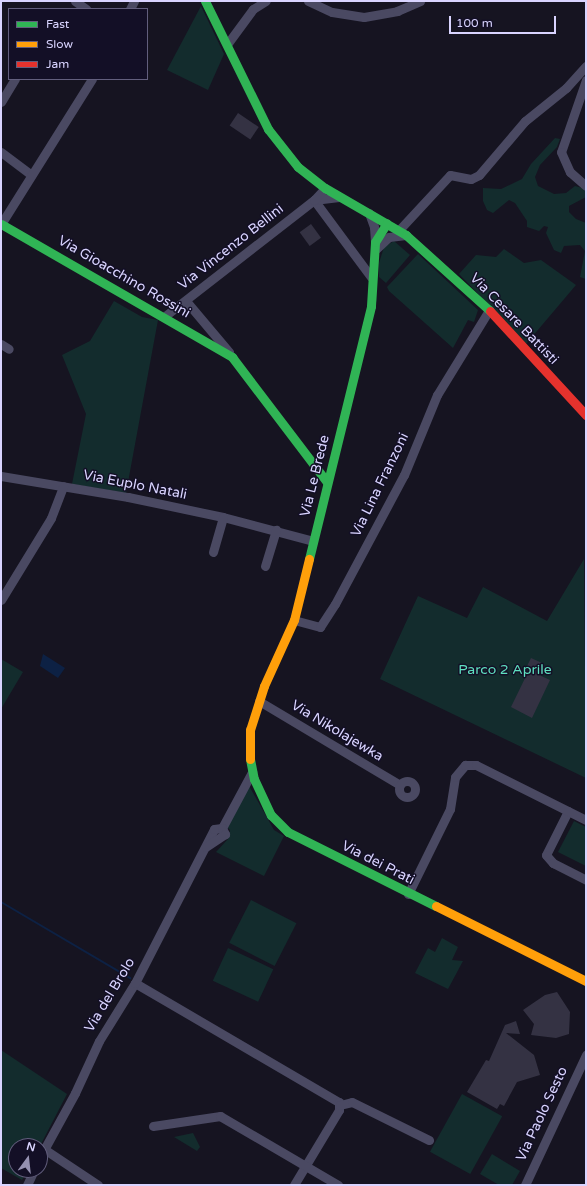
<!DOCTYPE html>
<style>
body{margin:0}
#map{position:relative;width:587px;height:1186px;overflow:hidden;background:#161421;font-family:"Varela Round",sans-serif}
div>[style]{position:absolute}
.green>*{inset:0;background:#132c2d;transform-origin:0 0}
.water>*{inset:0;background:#0d2144}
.stream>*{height:2px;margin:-1px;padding:0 1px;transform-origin:1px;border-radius:1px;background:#0d2144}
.building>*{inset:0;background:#343243;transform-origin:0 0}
.street>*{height:9px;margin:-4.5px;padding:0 4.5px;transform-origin:4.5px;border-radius:4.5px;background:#4a4962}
.street>.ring{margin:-4.5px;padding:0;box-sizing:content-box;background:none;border:9px solid #4a4962;border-radius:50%}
.fast>*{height:9px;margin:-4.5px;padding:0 4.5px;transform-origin:4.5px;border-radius:4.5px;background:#30b455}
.slow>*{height:9px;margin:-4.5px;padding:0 4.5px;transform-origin:4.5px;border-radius:4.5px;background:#ff9f0a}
.jam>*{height:9px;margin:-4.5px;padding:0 4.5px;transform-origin:4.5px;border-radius:4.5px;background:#e5322d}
span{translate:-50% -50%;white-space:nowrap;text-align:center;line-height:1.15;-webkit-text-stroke:3px #130f26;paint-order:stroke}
.street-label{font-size:14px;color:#d9d4ff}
.park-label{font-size:14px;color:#5fe0c0}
.frame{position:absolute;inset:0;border:2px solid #d9d4ff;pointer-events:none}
.legend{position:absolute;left:8px;top:8px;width:140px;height:72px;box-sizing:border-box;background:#130f26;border:1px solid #625e7d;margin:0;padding:5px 7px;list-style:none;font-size:12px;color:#d9d4ff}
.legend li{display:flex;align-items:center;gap:8px;height:20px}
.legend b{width:20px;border:1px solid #625e7d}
.north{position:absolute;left:8px;top:1138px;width:40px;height:40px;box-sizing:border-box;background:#130f26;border:1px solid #625e7d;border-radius:50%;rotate:15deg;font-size:11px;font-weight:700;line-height:16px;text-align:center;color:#d9d4ff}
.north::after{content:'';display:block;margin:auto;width:14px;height:18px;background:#9591b1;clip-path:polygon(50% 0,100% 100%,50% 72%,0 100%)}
.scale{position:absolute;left:449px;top:16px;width:107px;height:18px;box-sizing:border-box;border:2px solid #d9d4ff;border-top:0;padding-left:5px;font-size:12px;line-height:14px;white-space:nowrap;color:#d9d4ff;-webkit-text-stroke:3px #130f26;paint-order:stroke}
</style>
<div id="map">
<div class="green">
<i style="clip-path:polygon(201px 6px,224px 54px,208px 90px,167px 70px)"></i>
<i style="clip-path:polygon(555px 138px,560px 139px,557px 147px,540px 165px,535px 177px,538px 186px,554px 194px,566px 193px,575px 186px,586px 189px,586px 197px,569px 206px,569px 212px,576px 219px,586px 223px,586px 279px,580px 277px,585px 251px,580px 245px,564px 246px,561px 253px,554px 250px,546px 233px,548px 227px,544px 226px,539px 231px,527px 227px,527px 221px,515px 203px,509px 200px,493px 213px,487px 210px,483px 201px,483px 188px,501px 189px,522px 179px,531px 164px)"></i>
<i style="clip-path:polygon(394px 241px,410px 255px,386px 283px,379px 277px,379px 263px,384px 247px)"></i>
<i style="clip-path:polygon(504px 249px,524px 263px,541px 260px,576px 285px,526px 344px,459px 274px,476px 255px,496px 257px)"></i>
<i style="clip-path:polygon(418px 254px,478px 310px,474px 322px,468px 320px,453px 348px,389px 291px,387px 287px)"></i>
<i style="clip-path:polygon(114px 301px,142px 317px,158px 320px,126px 493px,72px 484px,86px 414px,62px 355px,90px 341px)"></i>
<i style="clip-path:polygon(584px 559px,586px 778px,380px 679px,418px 596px,467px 618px,483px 587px,547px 621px)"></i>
<i style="clip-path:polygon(1px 659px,23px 672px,1px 709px)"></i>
<i style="clip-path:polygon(248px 784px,274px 830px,284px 836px,264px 876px,216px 852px,228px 839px,230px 830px,226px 826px)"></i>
<i style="clip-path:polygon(574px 821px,586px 827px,586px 866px,558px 852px)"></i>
<i style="left:251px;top:900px;width:51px;height:48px;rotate:27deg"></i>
<i style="clip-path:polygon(442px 938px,458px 947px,452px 960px,463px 961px,448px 989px,415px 973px,428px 948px,435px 952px)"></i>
<i style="left:228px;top:948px;width:50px;height:36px;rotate:25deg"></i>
<i style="clip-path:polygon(1px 1050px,67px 1094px,40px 1146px,16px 1146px,16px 1170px,27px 1170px,22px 1180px,1px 1168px)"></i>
<i style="left:462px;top:1094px;width:46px;height:66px;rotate:29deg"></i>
<i style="clip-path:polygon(193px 1133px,200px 1147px,197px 1151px,174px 1137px)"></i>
<i style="clip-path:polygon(492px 1154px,520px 1171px,512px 1185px,499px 1185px,480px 1174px)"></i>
</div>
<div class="water">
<i style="clip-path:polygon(43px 654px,65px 668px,58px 678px,40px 666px)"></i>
</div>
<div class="stream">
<i style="left:1px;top:902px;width:150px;rotate:30.5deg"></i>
</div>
<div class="building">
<i style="left:238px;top:113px;width:25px;height:15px;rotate:34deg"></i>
<i style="left:311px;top:224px;width:17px;height:14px;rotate:54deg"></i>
<i style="clip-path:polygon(531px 658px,542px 663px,537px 674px,550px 680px,532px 718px,511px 707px,529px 670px,526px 668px)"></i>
<i style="clip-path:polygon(557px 992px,570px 1012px,569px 1034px,556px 1038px,531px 1035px,534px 1024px,523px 1010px,545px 995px)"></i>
<i style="clip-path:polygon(516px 1021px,520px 1034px,506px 1033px,534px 1055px,540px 1075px,517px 1082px,504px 1106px,500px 1104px,497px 1109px,467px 1092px,486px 1060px,489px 1061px,505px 1025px)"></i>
</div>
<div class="street">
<i style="left:75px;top:1px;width:14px;rotate:36deg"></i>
<i style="left:308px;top:1px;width:26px;rotate:25deg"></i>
<i style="left:332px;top:12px;width:32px;rotate:9deg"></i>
<i style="left:364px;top:17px;width:34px;rotate:-10deg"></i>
<i style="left:397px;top:11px;width:25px;rotate:-23deg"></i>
<i style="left:130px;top:9px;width:9px;rotate:-63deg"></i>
<i style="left:228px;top:43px;width:42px;rotate:-53.7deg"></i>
<i style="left:253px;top:9px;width:15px;rotate:-32deg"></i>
<i style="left:586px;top:80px;width:76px;rotate:109.1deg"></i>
<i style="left:561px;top:152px;width:22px;rotate:66deg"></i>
<i style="left:570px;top:172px;width:21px;rotate:41deg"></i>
<i style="left:1px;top:102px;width:27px;rotate:-59deg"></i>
<i style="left:1px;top:152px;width:38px;rotate:37deg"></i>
<i style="left:314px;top:200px;width:96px;rotate:53.5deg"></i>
<i style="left:314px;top:200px;width:25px;rotate:-7deg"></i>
<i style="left:369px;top:213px;width:15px;rotate:70deg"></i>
<i style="left:374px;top:227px;width:15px;rotate:86deg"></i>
<i style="left:1px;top:224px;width:171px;rotate:-57.9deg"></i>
<i style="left:399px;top:230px;width:75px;rotate:-47.2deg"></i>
<i style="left:450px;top:175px;width:21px;rotate:11deg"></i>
<i style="left:471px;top:179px;width:9px;rotate:-27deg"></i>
<i style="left:479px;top:175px;width:71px;rotate:-49.6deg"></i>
<i style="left:525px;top:121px;width:53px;rotate:-38.8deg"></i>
<i style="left:566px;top:88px;width:30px;rotate:-48deg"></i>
<i style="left:375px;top:250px;width:19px;rotate:-43deg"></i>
<i style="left:389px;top:237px;width:17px;rotate:-7deg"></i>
<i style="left:186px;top:301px;width:67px;rotate:49.9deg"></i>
<i style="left:165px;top:316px;width:189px;rotate:-37.9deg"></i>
<i style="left:314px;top:200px;width:16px;rotate:-47deg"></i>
<i style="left:1px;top:344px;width:9px;rotate:32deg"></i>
<i style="left:1px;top:476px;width:129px;rotate:9.4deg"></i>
<i style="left:128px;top:497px;width:97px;rotate:11.9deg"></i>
<i style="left:223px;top:517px;width:93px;rotate:14.9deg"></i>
<i style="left:213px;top:552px;width:36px;rotate:-74deg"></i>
<i style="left:265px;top:566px;width:38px;rotate:-73deg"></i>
<i style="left:1px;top:600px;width:96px;rotate:-58.6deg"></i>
<i style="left:51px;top:518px;width:34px;rotate:-69deg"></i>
<i style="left:294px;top:620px;width:27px;rotate:15deg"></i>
<i style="left:320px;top:627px;width:27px;rotate:-57deg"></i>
<i style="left:335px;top:604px;width:146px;rotate:-61.9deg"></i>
<i style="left:404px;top:475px;width:87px;rotate:-67.6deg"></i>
<i style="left:437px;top:395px;width:100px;rotate:-58.5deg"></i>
<i style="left:259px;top:701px;width:164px;rotate:30.8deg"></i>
<i class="ring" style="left:399px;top:781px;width:7px;height:7px"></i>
<i style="left:568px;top:811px;width:49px;rotate:116.6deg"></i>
<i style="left:546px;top:855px;width:11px;rotate:49deg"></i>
<i style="left:553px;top:863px;width:37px;rotate:27deg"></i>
<i style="left:222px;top:828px;width:64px;rotate:-61.8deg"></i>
<i style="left:408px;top:894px;width:95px;rotate:-63.7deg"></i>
<i style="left:450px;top:809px;width:32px;rotate:-81deg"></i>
<i style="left:455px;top:777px;width:16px;rotate:-50deg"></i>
<i style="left:465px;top:765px;width:11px"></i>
<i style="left:476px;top:765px;width:123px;rotate:26.6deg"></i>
<i style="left:135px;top:983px;width:236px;rotate:30.3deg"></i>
<i style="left:339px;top:1102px;width:8px;rotate:90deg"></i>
<i style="left:339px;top:1110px;width:87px;rotate:121deg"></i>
<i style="left:340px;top:1105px;width:12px;rotate:-14deg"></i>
<i style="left:352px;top:1102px;width:86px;rotate:26.3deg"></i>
<i style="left:153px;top:1126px;width:68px;rotate:-8.5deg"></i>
<i style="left:220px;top:1116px;width:137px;rotate:30.3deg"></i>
<i style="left:44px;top:1149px;width:65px;rotate:33.7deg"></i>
<i style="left:40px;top:1157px;width:73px;rotate:-61.3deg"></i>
<i style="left:75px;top:1093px;width:57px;rotate:-65.2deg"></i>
<i style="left:99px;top:1041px;width:68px;rotate:-58.2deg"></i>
<i style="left:135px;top:983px;width:173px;rotate:-62.8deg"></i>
<i style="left:214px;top:829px;width:8px;rotate:-7deg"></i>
<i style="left:222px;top:828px;width:7px;rotate:63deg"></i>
<i style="left:225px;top:834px;width:23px;rotate:146deg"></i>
<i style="left:27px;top:1185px;width:17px;rotate:-65deg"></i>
<i style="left:525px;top:1185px;width:144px;rotate:-64.9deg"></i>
</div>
<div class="fast">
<i style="left:205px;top:1px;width:143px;rotate:63.8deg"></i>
<i style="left:268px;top:129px;width:48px;rotate:51.7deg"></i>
<i style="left:298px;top:167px;width:34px;rotate:38deg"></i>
<i style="left:325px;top:188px;width:94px;rotate:30.1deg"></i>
<i style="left:406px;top:235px;width:113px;rotate:42.1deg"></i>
<i style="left:1px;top:224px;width:267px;rotate:29.9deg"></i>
<i style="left:232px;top:357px;width:157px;rotate:52.8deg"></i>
<i style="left:309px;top:559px;width:260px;rotate:-76.2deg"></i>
<i style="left:371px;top:306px;width:64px;rotate:-86.4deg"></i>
<i style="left:375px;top:242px;width:22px;rotate:-58deg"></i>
<i style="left:250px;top:759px;width:20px;rotate:79deg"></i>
<i style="left:254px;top:779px;width:40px;rotate:65deg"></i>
<i style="left:271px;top:815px;width:24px;rotate:45deg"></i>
<i style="left:288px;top:832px;width:165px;rotate:26.6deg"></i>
</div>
<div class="slow">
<i style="left:250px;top:759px;width:29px;rotate:-90deg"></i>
<i style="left:250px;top:730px;width:46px;rotate:-72.3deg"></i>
<i style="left:264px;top:686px;width:72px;rotate:-65.6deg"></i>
<i style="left:294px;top:620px;width:63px;rotate:-76.2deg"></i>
<i style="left:436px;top:906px;width:168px;rotate:26.6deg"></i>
</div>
<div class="jam">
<i style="left:490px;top:311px;width:142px;rotate:47.3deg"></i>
</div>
<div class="street-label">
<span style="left:231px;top:247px;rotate:-38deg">Via Vincenzo Bellini</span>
<span style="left:124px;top:277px;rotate:30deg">Via Gioacchino Rossini</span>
<span style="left:514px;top:319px;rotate:46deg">Via Cesare Battisti</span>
<span style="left:315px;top:476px;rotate:-76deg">Via Le Brede</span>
<span style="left:135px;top:485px;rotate:11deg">Via Euplo Natali</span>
<span style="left:380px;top:485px;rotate:-64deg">Via Lina Franzoni</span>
<span style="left:337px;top:731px;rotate:31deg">Via Nikolajewka</span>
<span style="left:378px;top:863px;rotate:27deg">Via dei Prati</span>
<span style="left:110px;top:995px;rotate:-59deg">Via del Brolo</span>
<span style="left:542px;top:1114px;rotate:-65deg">Via Paolo Sesto</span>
</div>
<div class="park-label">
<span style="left:505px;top:670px">Parco 2 Aprile</span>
</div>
<div class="frame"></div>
<ul class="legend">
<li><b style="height:5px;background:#30b455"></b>Fast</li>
<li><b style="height:5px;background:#ff9f0a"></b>Slow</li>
<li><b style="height:5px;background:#e5322d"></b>Jam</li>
</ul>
<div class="north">N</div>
<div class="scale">100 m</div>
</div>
